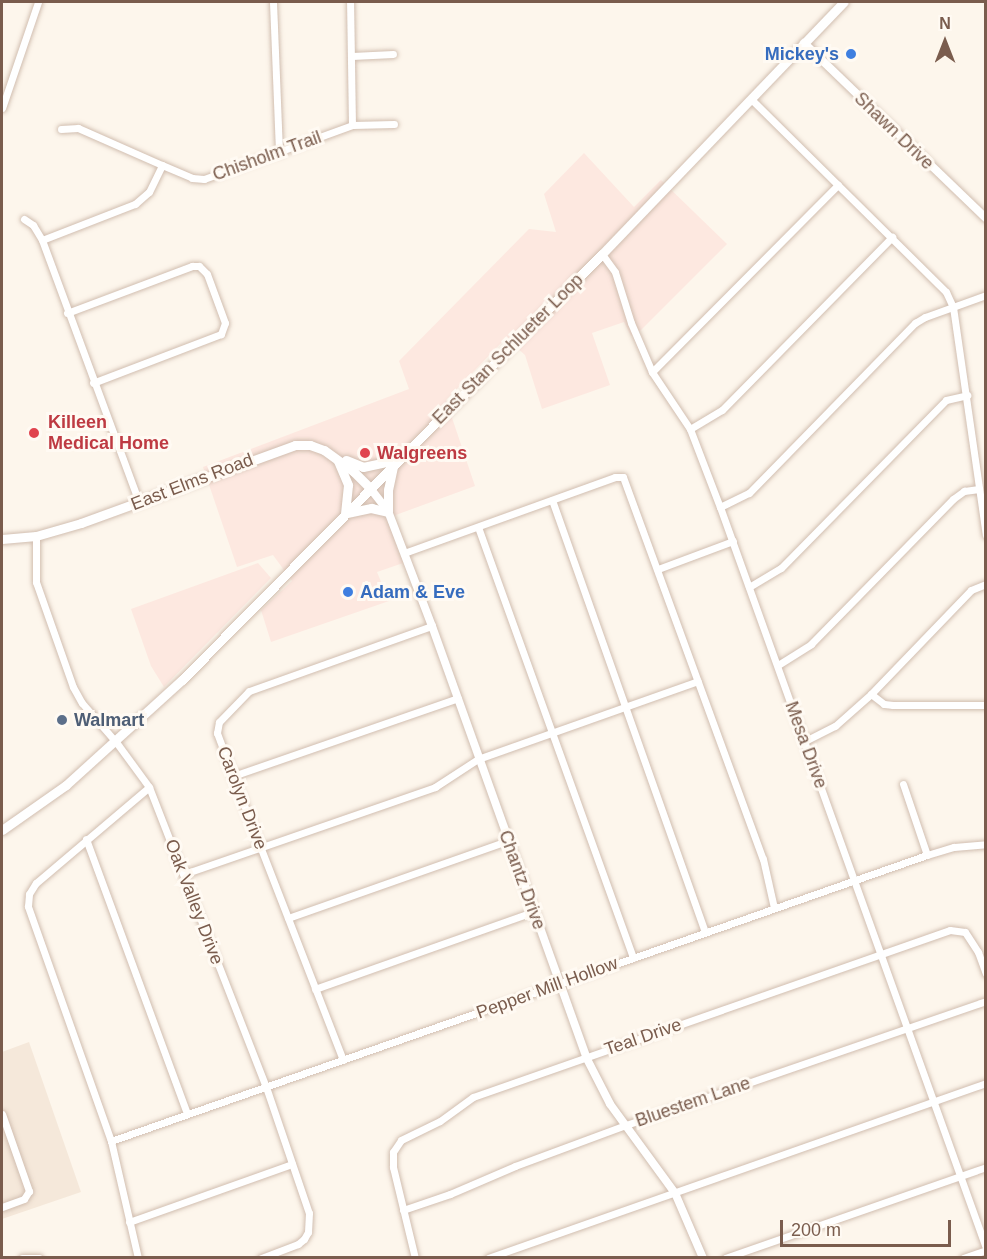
<!DOCTYPE html>
<style>
body{margin:0}
#map{position:relative;width:987px;height:1259px;overflow:hidden;background:#fdf6ec;font-family:Helvetica,sans-serif}
div>[style]{position:absolute}
.residential>*{inset:0;background:#f5e8da}
.commercial>*{inset:0;background:#fde8e0}
.roads{filter:drop-shadow(0 0 2px #d1beb0) drop-shadow(0 0 2px #d1beb0)}
.minor>*{height:7px;margin:-3.5px;padding:0 3.5px;transform-origin:3.5px;border-radius:3.5px;background:#fff}
.tertiary>*{height:8px;margin:-4px;padding:0 4px;transform-origin:4px;border-radius:4px;background:#fff}
.secondary>*{height:9px;margin:-4.5px;padding:0 4.5px;transform-origin:4.5px;border-radius:4.5px;background:#fff}
.dots>*{width:16px;height:16px;translate:-50% -50%;box-sizing:border-box;border:3px solid #fffaf3;border-radius:50%}
span{translate:-50% -50%;white-space:nowrap;text-align:center;line-height:1.15;-webkit-text-stroke:6px #fffaf3;paint-order:stroke}
.shop-label{font-size:18px;color:#366cbe;font-weight:700}
.right{translate:-100% -50%;text-align:right}
.left{translate:0 -50%;text-align:left}
.street-label{font-size:18px;color:#7a5c4d}
.health-label{font-size:18px;color:#be3a42;font-weight:700}
.service-label{font-size:18px;color:#4e5e75;font-weight:700}
.frame{position:absolute;inset:0;border:3px solid #7a5c4d;pointer-events:none}
.north{position:absolute;left:915px;top:12px;width:60px;height:60px;-webkit-text-stroke:4px #fffaf3;paint-order:stroke;rotate:0deg;font-size:16px;font-weight:700;line-height:24px;text-align:center;color:#7a5c4d}
.north::after{content:'';display:block;margin:auto;width:21px;height:27px;background:#7a5c4d;clip-path:polygon(50% 0,100% 100%,50% 72%,0 100%)}
.scale{position:absolute;left:780px;top:1220px;width:171px;height:27px;box-sizing:border-box;border:3px solid #7a5c4d;border-top:0;padding-left:8px;font-size:18px;line-height:21px;white-space:nowrap;color:#7a5c4d;-webkit-text-stroke:4px #fffaf3;paint-order:stroke}
</style>
<div id="map">
<div class="residential">
<i style="clip-path:polygon(29px 1042px,81px 1192px,2px 1219px,2px 1052px)"></i>
</div>
<div class="commercial">
<i style="clip-path:polygon(584px 153px,634px 207px,661px 180px,727px 244px,641px 330px,631px 336px,624px 322px,592px 333px,610px 385px,542px 409px,525px 355px,506px 338px,446px 400px,475px 486px,393px 516px,409px 561px,377px 572px,389px 601px,271px 642px,261px 610px,292px 581px,273px 555px,237px 567px,203px 467px,409px 389px,399px 361px,529px 229px,556px 232px,544px 194px)"></i>
<i style="clip-path:polygon(258px 563px,271px 578px,164px 687px,151px 666px,131px 609px)"></i>
</div>
<div class="roads">
<div class="minor">
<i style="left:273px;top:2px;width:151px;rotate:87.7deg"></i>
<i style="left:352px;top:56px;width:41px;rotate:-2.8deg"></i>
<i style="left:752px;top:100px;width:273px;rotate:44.7deg"></i>
<i style="left:946px;top:292px;width:17px;rotate:65deg"></i>
<i style="left:953px;top:307px;width:230px;rotate:81.8deg"></i>
<i style="left:2px;top:108px;width:112px;rotate:-71.2deg"></i>
<i style="left:352px;top:125px;width:42px;rotate:-1.4deg"></i>
<i style="left:61px;top:129px;width:17px;rotate:-3deg"></i>
<i style="left:78px;top:128px;width:92px;rotate:23.8deg"></i>
<i style="left:162px;top:165px;width:33px;rotate:23deg"></i>
<i style="left:192px;top:178px;width:12px;rotate:5deg"></i>
<i style="left:204px;top:179px;width:158px;rotate:-20deg"></i>
<i style="left:352px;top:125px;width:123px;rotate:-90.9deg"></i>
<i style="left:24px;top:219px;width:11px;rotate:34deg"></i>
<i style="left:33px;top:225px;width:17px;rotate:59deg"></i>
<i style="left:42px;top:240px;width:279px;rotate:69.7deg"></i>
<i style="left:42px;top:240px;width:100px;rotate:-21.2deg"></i>
<i style="left:135px;top:204px;width:18px;rotate:-41deg"></i>
<i style="left:149px;top:192px;width:30px;rotate:-64deg"></i>
<i style="left:602px;top:254px;width:22px;rotate:54deg"></i>
<i style="left:615px;top:272px;width:53px;rotate:72.6deg"></i>
<i style="left:631px;top:323px;width:53px;rotate:66.8deg"></i>
<i style="left:652px;top:372px;width:69px;rotate:56.3deg"></i>
<i style="left:690px;top:429px;width:84px;rotate:69deg"></i>
<i style="left:720px;top:507px;width:787px;rotate:70.25deg"></i>
<i style="left:67px;top:313px;width:134px;rotate:-20.6deg"></i>
<i style="left:192px;top:266px;width:7px"></i>
<i style="left:199px;top:266px;width:11px;rotate:45deg"></i>
<i style="left:207px;top:274px;width:52px;rotate:69.8deg"></i>
<i style="left:225px;top:323px;width:12px;rotate:110deg"></i>
<i style="left:221px;top:334px;width:137px;rotate:159.1deg"></i>
<i style="left:652px;top:372px;width:264px;rotate:-45.2deg"></i>
<i style="left:690px;top:429px;width:37px;rotate:-31deg"></i>
<i style="left:722px;top:410px;width:243px;rotate:-45.5deg"></i>
<i style="left:552px;top:500px;width:458px;rotate:70.5deg"></i>
<i style="left:720px;top:507px;width:32px;rotate:-26deg"></i>
<i style="left:749px;top:493px;width:238px;rotate:-45.7deg"></i>
<i style="left:915px;top:323px;width:12px;rotate:-31deg"></i>
<i style="left:925px;top:317px;width:65px;rotate:-19.8deg"></i>
<i style="left:478px;top:527px;width:458px;rotate:70.2deg"></i>
<i style="left:36px;top:536px;width:46px;rotate:90deg"></i>
<i style="left:36px;top:582px;width:111px;rotate:70.6deg"></i>
<i style="left:73px;top:687px;width:18px;rotate:61deg"></i>
<i style="left:82px;top:703px;width:52px;rotate:48.9deg"></i>
<i style="left:116px;top:742px;width:56px;rotate:53.7deg"></i>
<i style="left:149px;top:787px;width:322px;rotate:68.7deg"></i>
<i style="left:266px;top:1087px;width:133px;rotate:71.2deg"></i>
<i style="left:309px;top:1213px;width:19px;rotate:93deg"></i>
<i style="left:308px;top:1232px;width:8px;rotate:120deg"></i>
<i style="left:304px;top:1239px;width:8px;rotate:140deg"></i>
<i style="left:298px;top:1244px;width:40px;rotate:159deg"></i>
<i style="left:404px;top:553px;width:224px;rotate:-19.8deg"></i>
<i style="left:615px;top:477px;width:8px"></i>
<i style="left:623px;top:477px;width:407px;rotate:69.9deg"></i>
<i style="left:763px;top:859px;width:50px;rotate:77.3deg"></i>
<i style="left:658px;top:569px;width:80px;rotate:-20.5deg"></i>
<i style="left:749px;top:587px;width:37px;rotate:-31deg"></i>
<i style="left:781px;top:568px;width:235px;rotate:-45.5deg"></i>
<i style="left:946px;top:400px;width:22px;rotate:-13deg"></i>
<i style="left:778px;top:665px;width:39px;rotate:-32deg"></i>
<i style="left:811px;top:644px;width:203px;rotate:-45.6deg"></i>
<i style="left:953px;top:499px;width:14px;rotate:-36deg"></i>
<i style="left:964px;top:491px;width:15px;rotate:-8deg"></i>
<i style="left:871px;top:694px;width:16px;rotate:38deg"></i>
<i style="left:884px;top:704px;width:9px;rotate:6deg"></i>
<i style="left:893px;top:705px;width:93px"></i>
<i style="left:805px;top:741px;width:34px;rotate:-27deg"></i>
<i style="left:835px;top:726px;width:48px;rotate:-41.6deg"></i>
<i style="left:871px;top:694px;width:144px;rotate:-46.1deg"></i>
<i style="left:971px;top:590px;width:16px;rotate:-22deg"></i>
<i style="left:233px;top:776px;width:238px;rotate:-19.1deg"></i>
<i style="left:903px;top:784px;width:75px;rotate:71.3deg"></i>
<i style="left:86px;top:839px;width:293px;rotate:69.8deg"></i>
<i style="left:184px;top:874px;width:266px;rotate:-19.1deg"></i>
<i style="left:435px;top:787px;width:51px;rotate:-33.1deg"></i>
<i style="left:478px;top:759px;width:233px;rotate:-19.5deg"></i>
<i style="left:288px;top:918px;width:232px;rotate:-19.4deg"></i>
<i style="left:315px;top:989px;width:231px;rotate:-19.5deg"></i>
<i style="left:343px;top:1060px;width:305px;rotate:-111.2deg"></i>
<i style="left:233px;top:776px;width:46px;rotate:-110.4deg"></i>
<i style="left:217px;top:733px;width:11px;rotate:-80deg"></i>
<i style="left:219px;top:722px;width:43px;rotate:-45.9deg"></i>
<i style="left:249px;top:691px;width:194px;rotate:-19.6deg"></i>
<i style="left:2px;top:1114px;width:82px;rotate:70.7deg"></i>
<i style="left:29px;top:1191px;width:9px;rotate:122deg"></i>
<i style="left:24px;top:1199px;width:23px;rotate:160deg"></i>
<i style="left:111px;top:1141px;width:865px;rotate:-19.32deg"></i>
<i style="left:927px;top:855px;width:28px;rotate:-17deg"></i>
<i style="left:954px;top:847px;width:32px;rotate:-5deg"></i>
<i style="left:403px;top:1210px;width:50px;rotate:-18.8deg"></i>
<i style="left:450px;top:1194px;width:71px;rotate:-23.3deg"></i>
<i style="left:515px;top:1166px;width:118px;rotate:-20.3deg"></i>
<i style="left:626px;top:1125px;width:381px;rotate:-19deg"></i>
<i style="left:129px;top:1222px;width:173px;rotate:-19.6deg"></i>
<i style="left:22px;top:1258px;width:17px"></i>
<i style="left:138px;top:1258px;width:120px;rotate:-103deg"></i>
<i style="left:111px;top:1141px;width:249px;rotate:-109.5deg"></i>
<i style="left:28px;top:906px;width:12px;rotate:-85deg"></i>
<i style="left:29px;top:894px;width:13px;rotate:-58deg"></i>
<i style="left:36px;top:883px;width:148px;rotate:-40.3deg"></i>
<i style="left:415px;top:1258px;width:94px;rotate:-103.6deg"></i>
<i style="left:393px;top:1167px;width:15px;rotate:-90deg"></i>
<i style="left:393px;top:1152px;width:14px;rotate:-56deg"></i>
<i style="left:401px;top:1140px;width:43px;rotate:-26deg"></i>
<i style="left:440px;top:1121px;width:41px;rotate:-36deg"></i>
<i style="left:473px;top:1097px;width:505px;rotate:-19.3deg"></i>
<i style="left:950px;top:930px;width:15px;rotate:8deg"></i>
<i style="left:965px;top:932px;width:24px;rotate:57deg"></i>
<i style="left:978px;top:952px;width:23px;rotate:70deg"></i>
<i style="left:488px;top:1258px;width:528px;rotate:-19.36deg"></i>
<i style="left:725px;top:1258px;width:276px;rotate:-19.2deg"></i>
<i style="left:963px;top:1258px;width:24px;rotate:-19deg"></i>
</div>
<div class="tertiary">
<i style="left:804px;top:43px;width:252px;rotate:43.9deg"></i>
<i style="left:370px;top:488px;width:29px;rotate:52deg"></i>
<i style="left:388px;top:511px;width:123px;rotate:69.1deg"></i>
<i style="left:432px;top:626px;width:458px;rotate:70.3deg"></i>
<i style="left:586px;top:1057px;width:53px;rotate:62.9deg"></i>
<i style="left:610px;top:1104px;width:110px;rotate:53.9deg"></i>
<i style="left:675px;top:1193px;width:71px;rotate:66.7deg"></i>
</div>
<div class="secondary">
<i style="left:346px;top:460px;width:18px;rotate:22deg"></i>
<i style="left:363px;top:467px;width:34px;rotate:-12deg"></i>
<i style="left:338px;top:461px;width:26px;rotate:67deg"></i>
<i style="left:348px;top:485px;width:28px;rotate:96deg"></i>
<i style="left:388px;top:511px;width:21px;rotate:-90deg"></i>
<i style="left:388px;top:490px;width:24px;rotate:-78deg"></i>
<i style="left:347px;top:513px;width:25px;rotate:-12deg"></i>
<i style="left:371px;top:508px;width:17px;rotate:13deg"></i>
<i style="left:2px;top:539px;width:34px;rotate:-5deg"></i>
<i style="left:36px;top:536px;width:47px;rotate:-16.1deg"></i>
<i style="left:81px;top:523px;width:228px;rotate:-20deg"></i>
<i style="left:295px;top:445px;width:15px"></i>
<i style="left:310px;top:445px;width:15px;rotate:20deg"></i>
<i style="left:324px;top:450px;width:37px;rotate:36deg"></i>
<i style="left:354px;top:472px;width:23px;rotate:45deg"></i>
<i style="left:2px;top:830px;width:78px;rotate:-35.1deg"></i>
<i style="left:66px;top:785px;width:156px;rotate:-42.2deg"></i>
<i style="left:182px;top:680px;width:598px;rotate:-45.41deg"></i>
<i style="left:602px;top:254px;width:349px;rotate:-46.2deg"></i>
</div>
</div>
<div class="dots">
<i style="left:851px;top:54px;background:#3f7fe0"></i>
<i style="left:34px;top:433px;background:#e0444e"></i>
<i style="left:365px;top:453px;background:#e0444e"></i>
<i style="left:348px;top:592px;background:#3f7fe0"></i>
<i style="left:62px;top:720px;background:#5c6f8a"></i>
</div>
<div class="shop-label">
<span class="right" style="left:839px;top:54px">Mickey's</span>
<span class="left" style="left:360px;top:592px">Adam &amp; Eve</span>
</div>
<div class="street-label">
<span style="left:894px;top:131px;rotate:44deg">Shawn Drive</span>
<span style="left:267px;top:156px;rotate:-20deg">Chisholm Trail</span>
<span style="left:508px;top:349px;rotate:-45deg">East Stan Schlueter Loop</span>
<span style="left:192px;top:482px;rotate:-21deg">East Elms Road</span>
<span style="left:806px;top:745px;rotate:70deg">Mesa Drive</span>
<span style="left:242px;top:798px;rotate:69deg">Carolyn Drive</span>
<span style="left:522px;top:880px;rotate:70deg">Chantz Drive</span>
<span style="left:194px;top:902px;rotate:69deg">Oak Valley Drive</span>
<span style="left:547px;top:988px;rotate:-20deg">Pepper Mill Hollow</span>
<span style="left:643px;top:1037px;rotate:-19deg">Teal Drive</span>
<span style="left:693px;top:1102px;rotate:-19deg">Bluestem Lane</span>
</div>
<div class="health-label">
<span class="left" style="left:48px;top:433px">Killeen<br>Medical Home</span>
<span class="left" style="left:377px;top:453px">Walgreens</span>
</div>
<div class="service-label">
<span class="left" style="left:74px;top:720px">Walmart</span>
</div>
<div class="frame"></div>
<div class="north">N</div>
<div class="scale">200 m</div>
</div>
